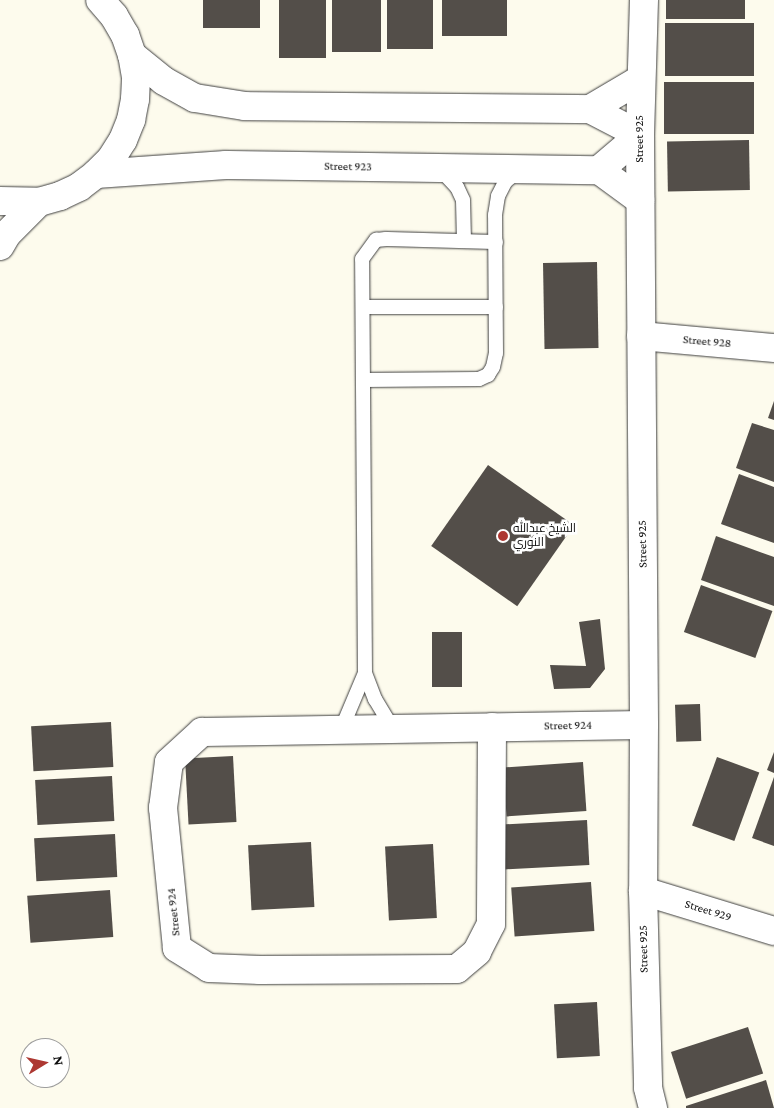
<!DOCTYPE html>
<meta charset="utf-8">
<style>
body{margin:0}
#map{position:relative;width:774px;height:1108px;overflow:hidden;background:#fdfbed;font-family:"Crimson Pro",Cairo,serif}
div>[style]{position:absolute}
.building>*{inset:0;background:#534e49;transform-origin:0 0}
.roads{filter:drop-shadow(0 0 1px #3f3f3f) drop-shadow(0 0 1px #3f3f3f)}
.service>*{height:14px;margin:-7px;padding:0 7px;transform-origin:7px;border-radius:7px;background:#fff}
.minor>*{height:28px;margin:-14px;padding:0 14px;transform-origin:14px;border-radius:14px;background:#fff}
.tertiary>*{height:28px;margin:-14px;padding:0 14px;transform-origin:14px;border-radius:14px;background:#fff}
.dots>*{width:14px;height:14px;translate:-50% -50%;box-sizing:border-box;border:2px solid #fff;border-radius:50%}
span{translate:-50% -50%;white-space:nowrap;text-align:center;line-height:1.15;-webkit-text-stroke:5px #fff;paint-order:stroke}
.street-label{font-size:12px;color:#0c0c0c}
.poi-label{font-size:12px;color:#0c0c0c}
.left{translate:0 -50%;text-align:left}
.north{position:absolute;left:20px;top:1038px;width:50px;height:50px;box-sizing:border-box;background:#fff;border:1px solid #9e9e9e;border-radius:50%;rotate:81deg;font-size:14px;font-weight:700;line-height:20px;text-align:center;color:#0c0c0c}
.north::after{content:'';display:block;margin:auto;width:18px;height:22px;background:#ad3832;clip-path:polygon(50% 0,100% 100%,50% 72%,0 100%)}
</style>
<div id="map">
<div class="building">
<i style="left:203px;top:0;width:57px;height:28px"></i>
<i style="left:279px;top:0;width:47px;height:58px"></i>
<i style="left:332px;top:0;width:49px;height:52px"></i>
<i style="left:387px;top:0;width:46px;height:49px"></i>
<i style="left:442px;top:0;width:65px;height:36px"></i>
<i style="left:666px;top:0;width:79px;height:19px"></i>
<i style="left:665px;top:23px;width:89px;height:53px"></i>
<i style="left:664px;top:82px;width:90px;height:52px"></i>
<i style="left:749px;top:140px;width:50px;height:82px;rotate:89deg"></i>
<i style="left:597px;top:262px;width:86px;height:54px;rotate:89deg"></i>
<i style="clip-path:polygon(774px 401px,774px 420px,768px 418px)"></i>
<i style="clip-path:polygon(752px 423px,774px 430px,774px 482px,736px 468px)"></i>
<i style="left:488px;top:465px;width:105px;height:99px;rotate:35deg"></i>
<i style="clip-path:polygon(739px 474px,774px 487px,774px 543px,721px 524px)"></i>
<i style="clip-path:polygon(716px 536px,774px 557px,774px 606px,701px 580px)"></i>
<i style="left:701px;top:585px;width:76px;height:50px;rotate:20deg"></i>
<i style="clip-path:polygon(600px 619px,605px 669px,590px 688px,554px 689px,550px 665px,586px 666px,579px 622px)"></i>
<i style="left:432px;top:632px;width:30px;height:55px"></i>
<i style="left:700px;top:704px;width:37px;height:25px;rotate:88deg"></i>
<i style="left:111px;top:722px;width:45px;height:80px;rotate:87deg"></i>
<i style="clip-path:polygon(774px 752px,774px 773px,767px 770px)"></i>
<i style="left:233px;top:756px;width:66px;height:48px;rotate:87deg"></i>
<i style="left:717px;top:757px;width:45px;height:73px;rotate:20deg"></i>
<i style="left:583px;top:762px;width:49px;height:80px;rotate:86deg"></i>
<i style="left:112px;top:776px;width:45px;height:77px;rotate:87deg"></i>
<i style="clip-path:polygon(774px 777px,774px 846px,752px 838px)"></i>
<i style="left:587px;top:820px;width:45px;height:85px;rotate:87deg"></i>
<i style="left:115px;top:834px;width:43px;height:81px;rotate:87deg"></i>
<i style="left:311px;top:842px;width:65px;height:63px;rotate:87deg"></i>
<i style="left:433px;top:844px;width:74px;height:48px;rotate:87deg"></i>
<i style="left:591px;top:882px;width:49px;height:80px;rotate:86deg"></i>
<i style="left:110px;top:890px;width:47px;height:83px;rotate:86deg"></i>
<i style="left:597px;top:1002px;width:54px;height:43px;rotate:87deg"></i>
<i style="left:748px;top:1027px;width:49px;height:81px;rotate:72deg"></i>
<i style="clip-path:polygon(766px 1080px,774px 1108px,686px 1108px,686px 1106px)"></i>
</div>
<div class="roads">
<div class="service">
<i style="left:439px;top:168px;width:26px;rotate:47deg"></i>
<i style="left:457px;top:187px;width:14px;rotate:65deg"></i>
<i style="left:463px;top:200px;width:41px;rotate:88.6deg"></i>
<i style="left:363px;top:307px;width:133px"></i>
<i style="left:364px;top:380px;width:115px;rotate:-0.5deg"></i>
<i style="left:479px;top:379px;width:10px;rotate:-24deg"></i>
<i style="left:488px;top:375px;width:9px;rotate:-58deg"></i>
<i style="left:493px;top:367px;width:14px;rotate:-78deg"></i>
<i style="left:496px;top:353px;width:138px;rotate:-90.4deg"></i>
<i style="left:495px;top:215px;width:19px;rotate:-81deg"></i>
<i style="left:498px;top:196px;width:16px;rotate:-63deg"></i>
<i style="left:505px;top:182px;width:17px;rotate:-40deg"></i>
<i style="left:365px;top:673px;width:28px;rotate:69deg"></i>
<i style="left:375px;top:699px;width:35px;rotate:59deg"></i>
<i style="left:341px;top:730px;width:62px;rotate:-67.2deg"></i>
<i style="left:365px;top:673px;width:414px;rotate:-90.4deg"></i>
<i style="left:362px;top:259px;width:24px;rotate:-54deg"></i>
<i style="left:376px;top:240px;width:10px;rotate:-6deg"></i>
<i style="left:386px;top:239px;width:110px;rotate:1.6deg"></i>
</div>
<div class="minor">
<i style="left:644px;top:0;width:135px;rotate:91.7deg"></i>
<i style="left:640px;top:135px;width:590px;rotate:89.61deg"></i>
<i style="left:644px;top:725px;width:166px;rotate:90.3deg"></i>
<i style="left:643px;top:891px;width:197px;rotate:88.5deg"></i>
<i style="left:648px;top:1088px;width:21px;rotate:76deg"></i>
<i style="left:132px;top:55px;width:41px;rotate:39.1deg"></i>
<i style="left:164px;top:81px;width:35px;rotate:29deg"></i>
<i style="left:195px;top:98px;width:51px;rotate:9.1deg"></i>
<i style="left:245px;top:106px;width:345px;rotate:0.5deg"></i>
<i style="left:590px;top:109px;width:59px;rotate:-30.5deg"></i>
<i style="left:590px;top:109px;width:56px;rotate:27.5deg"></i>
<i style="left:599px;top:170px;width:54px;rotate:-40.5deg"></i>
<i style="left:96px;top:174px;width:130px;rotate:-4deg"></i>
<i style="left:226px;top:165px;width:373px;rotate:0.8deg"></i>
<i style="left:599px;top:170px;width:51px;rotate:36.2deg"></i>
<i style="left:641px;top:336px;width:134px;rotate:5.2deg"></i>
<i style="left:492px;top:727px;width:197px;rotate:90.3deg"></i>
<i style="left:491px;top:924px;width:31px;rotate:117deg"></i>
<i style="left:477px;top:952px;width:26px;rotate:140deg"></i>
<i style="left:457px;top:969px;width:197px;rotate:179.7deg"></i>
<i style="left:260px;top:970px;width:51px;rotate:-177.8deg"></i>
<i style="left:209px;top:968px;width:38px;rotate:-148deg"></i>
<i style="left:177px;top:948px;width:141px;rotate:-95.7deg"></i>
<i style="left:163px;top:808px;width:46px;rotate:-82.6deg"></i>
<i style="left:169px;top:762px;width:45px;rotate:-42.3deg"></i>
<i style="left:202px;top:732px;width:442px;rotate:-0.9deg"></i>
<i style="left:643px;top:891px;width:137px;rotate:17deg"></i>
</div>
<div class="tertiary">
<i style="left:0;top:201px;width:39px;rotate:1deg"></i>
<i style="left:39px;top:202px;width:22px;rotate:-16deg"></i>
<i style="left:60px;top:196px;width:21px;rotate:-25deg"></i>
<i style="left:79px;top:187px;width:21px;rotate:-37deg"></i>
<i style="left:96px;top:174px;width:21px;rotate:-45deg"></i>
<i style="left:111px;top:159px;width:22px;rotate:-58deg"></i>
<i style="left:123px;top:140px;width:22px;rotate:-68deg"></i>
<i style="left:131px;top:120px;width:21px;rotate:-79deg"></i>
<i style="left:135px;top:99px;width:22px;rotate:-87deg"></i>
<i style="left:136px;top:77px;width:22px;rotate:-100deg"></i>
<i style="left:132px;top:55px;width:21px;rotate:-109deg"></i>
<i style="left:125px;top:35px;width:22px;rotate:-120deg"></i>
<i style="left:114px;top:16px;width:21px;rotate:-131deg"></i>
<i style="left:0;top:246px;width:14px;rotate:-60deg"></i>
<i style="left:7px;top:234px;width:45px;rotate:-45deg"></i>
</div>
</div>
<div class="dots">
<i style="left:503px;top:536px;background:#ad3832"></i>
</div>
<div class="street-label">
<span style="left:640px;top:139px;rotate:-90deg">Street 925</span>
<span style="left:348px;top:167px;rotate:1deg">Street 923</span>
<span style="left:707px;top:342px;rotate:5deg">Street 928</span>
<span style="left:643px;top:544px;rotate:-91deg">Street 925</span>
<span style="left:568px;top:726px;rotate:-1deg">Street 924</span>
<span style="left:708px;top:911px;rotate:17deg">Street 929</span>
<span style="left:174px;top:912px;rotate:-96deg">Street 924</span>
<span style="left:644px;top:949px;rotate:-91deg">Street 925</span>
</div>
<div class="poi-label">
<span class="left" style="left:513px;top:536px">الشيخ عبدالله<br>النوري</span>
</div>
<div class="north">N</div>
</div>
